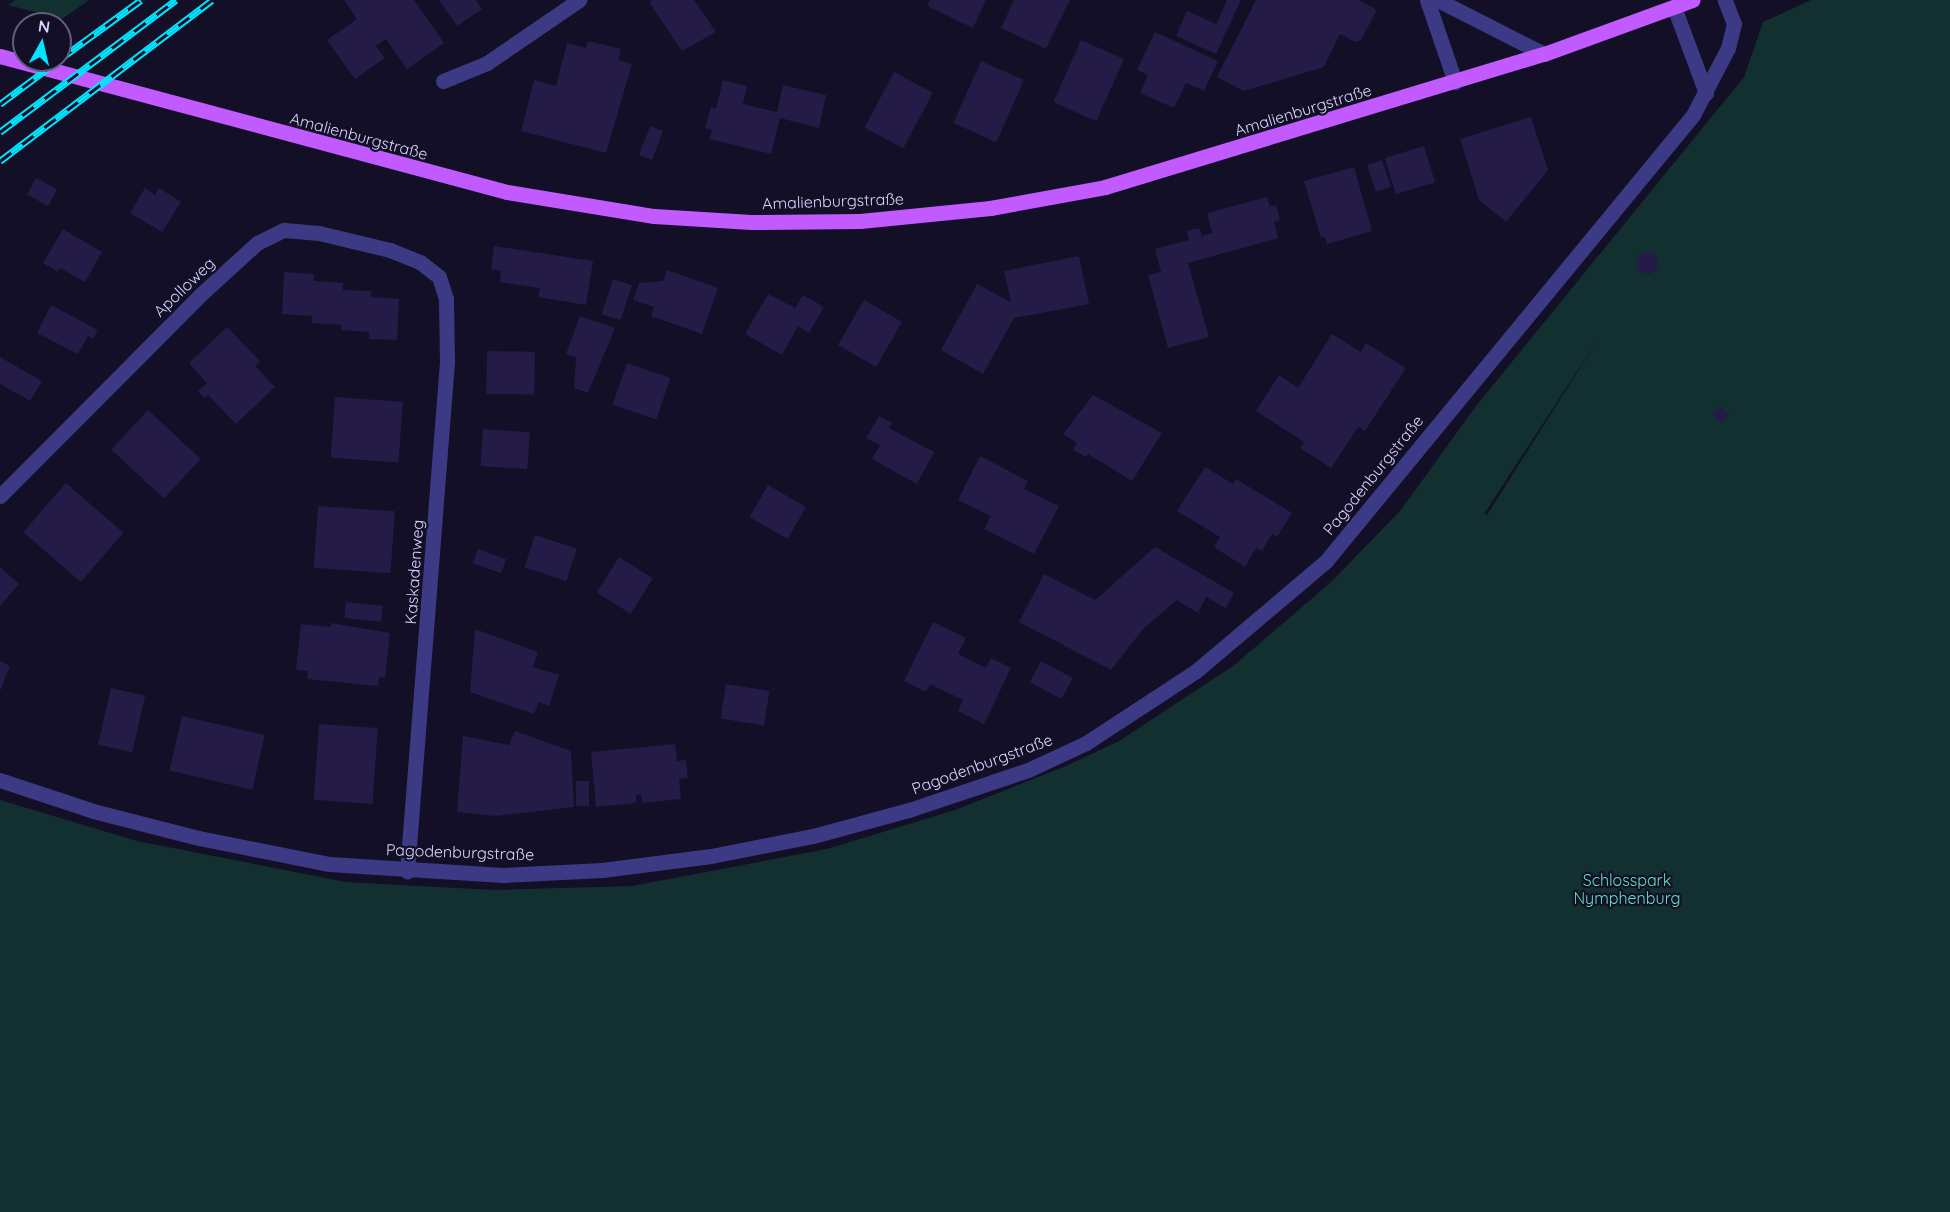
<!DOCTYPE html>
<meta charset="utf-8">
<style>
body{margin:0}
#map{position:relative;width:1950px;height:1212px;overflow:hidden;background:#130f26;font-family:Quicksand,sans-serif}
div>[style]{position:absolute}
.green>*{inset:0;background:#12302f}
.building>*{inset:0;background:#241b47;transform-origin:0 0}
.round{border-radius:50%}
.street>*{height:15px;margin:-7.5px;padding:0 7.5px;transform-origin:7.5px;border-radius:7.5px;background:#3d3a85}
.primary>*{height:15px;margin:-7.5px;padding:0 7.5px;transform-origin:7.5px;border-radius:7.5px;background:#c25bff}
.rail>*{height:7px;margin-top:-3.5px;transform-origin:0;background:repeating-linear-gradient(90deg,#130f26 0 14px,#00e5ff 0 28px);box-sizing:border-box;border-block:2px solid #00e5ff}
span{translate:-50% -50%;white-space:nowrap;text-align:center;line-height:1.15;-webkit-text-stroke:4.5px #130f26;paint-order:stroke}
.street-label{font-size:16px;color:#d9d4ff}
.park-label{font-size:16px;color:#5fe0c0}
.north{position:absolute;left:12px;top:12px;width:60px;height:60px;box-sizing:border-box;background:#130f26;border:2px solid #625e7d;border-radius:50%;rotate:8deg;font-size:16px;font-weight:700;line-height:24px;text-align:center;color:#d9d4ff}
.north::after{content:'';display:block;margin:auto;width:21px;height:27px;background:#00e5ff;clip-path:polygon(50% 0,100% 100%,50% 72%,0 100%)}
</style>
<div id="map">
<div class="green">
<i style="clip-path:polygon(15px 0,89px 0,62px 19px,8px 5px)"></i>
<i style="clip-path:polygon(evenodd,1811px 0,1950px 0,1950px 1212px,0 1212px,0 800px,137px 841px,346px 882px,494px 890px,632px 886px,827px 849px,955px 810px,1066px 766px,1119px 741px,1233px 666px,1330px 583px,1400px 511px,1476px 406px,1744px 77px,1763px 22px,1811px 0,1643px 253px,1657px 258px,1657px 267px,1649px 274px,1637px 267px,1643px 253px,1811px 0,1602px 333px,1487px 515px,1484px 514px,1602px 333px)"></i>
</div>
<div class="building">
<i style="clip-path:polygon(344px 0,414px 0,444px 43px,407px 69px,386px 39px,376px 46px,385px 58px,355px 79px,327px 40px,357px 19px)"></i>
<i style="clip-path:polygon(439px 0,476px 0,482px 9px,457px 26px)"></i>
<i style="clip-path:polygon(653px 0,694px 0,716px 32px,682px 51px,649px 2px)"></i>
<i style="clip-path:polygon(930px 0,986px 0,973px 28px,927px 6px)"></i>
<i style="clip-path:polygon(1014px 0,1070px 0,1046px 49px,1001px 28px)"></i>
<i style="clip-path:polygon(1227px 0,1241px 0,1216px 54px,1176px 36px,1187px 11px,1216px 24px)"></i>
<i style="clip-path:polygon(1256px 0,1358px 0,1377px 10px,1361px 40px,1355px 42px,1340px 34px,1324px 67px,1244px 91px,1217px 77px)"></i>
<i style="clip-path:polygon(1155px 32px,1218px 61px,1204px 91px,1186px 83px,1174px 108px,1140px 93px,1148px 75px,1137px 70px)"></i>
<i style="left:1081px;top:40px;width:47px;height:68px;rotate:24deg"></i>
<i style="clip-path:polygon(588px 41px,621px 49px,618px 60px,632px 64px,606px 153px,521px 131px,534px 80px,556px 86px,567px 43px,586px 48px)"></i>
<i style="left:981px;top:61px;width:47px;height:68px;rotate:24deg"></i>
<i style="left:894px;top:72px;width:44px;height:63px;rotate:28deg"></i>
<i style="clip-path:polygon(723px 80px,747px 86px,743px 104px,777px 112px,783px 85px,826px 95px,819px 128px,780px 118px,771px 154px,709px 139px,712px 130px,705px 128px,711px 107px,716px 109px)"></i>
<i style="clip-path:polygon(1531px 117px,1548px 170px,1506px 222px,1479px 200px,1460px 139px)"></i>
<i style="left:650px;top:126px;width:14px;height:31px;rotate:21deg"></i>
<i style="left:1424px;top:146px;width:38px;height:41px;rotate:73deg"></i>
<i style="left:1382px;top:160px;width:28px;height:16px;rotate:71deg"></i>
<i style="clip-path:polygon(1354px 167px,1372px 231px,1327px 244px,1325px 237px,1321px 238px,1304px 181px)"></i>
<i style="left:36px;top:178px;width:24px;height:19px;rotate:28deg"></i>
<i style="clip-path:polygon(145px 188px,155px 195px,159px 188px,181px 202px,162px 232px,130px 213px)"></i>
<i style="clip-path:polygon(1267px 197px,1270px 207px,1276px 205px,1280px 220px,1274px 222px,1278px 238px,1188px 263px,1209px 337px,1168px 348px,1148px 275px,1161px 272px,1155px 249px,1189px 240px,1187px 231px,1199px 228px,1202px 236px,1212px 233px,1207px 213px)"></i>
<i style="clip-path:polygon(63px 229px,102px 252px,85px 282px,60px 268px,58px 272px,43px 263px)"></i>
<i style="clip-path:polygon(494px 246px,593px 261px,586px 305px,538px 297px,540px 288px,500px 282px,501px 271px,491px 269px)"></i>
<i class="round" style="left:1636px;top:252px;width:22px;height:22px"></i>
<i style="clip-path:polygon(1079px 256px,1089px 304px,1014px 318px,983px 374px,941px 350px,977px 284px,1011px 302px,1004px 271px)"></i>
<i style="clip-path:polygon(667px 270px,718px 288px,702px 334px,651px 316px,654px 307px,633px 300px,639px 283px,663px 281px)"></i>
<i style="clip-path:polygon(284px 272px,314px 274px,314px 281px,343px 283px,343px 290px,371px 291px,371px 297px,399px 299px,397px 340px,369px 339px,369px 332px,341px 330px,341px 325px,312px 323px,312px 316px,282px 314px)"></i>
<i style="left:613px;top:279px;width:20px;height:37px;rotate:18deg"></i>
<i style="clip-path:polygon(768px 294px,795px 308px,803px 295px,824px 307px,809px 333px,798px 326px,782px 355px,745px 334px)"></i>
<i style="left:864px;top:300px;width:44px;height:52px;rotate:30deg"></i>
<i style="clip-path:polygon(51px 305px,98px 330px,93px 339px,88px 336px,78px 354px,37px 333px)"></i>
<i style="clip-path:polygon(580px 316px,615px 328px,588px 393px,574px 388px,576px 358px,566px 354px)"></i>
<i style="clip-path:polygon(227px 327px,260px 361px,255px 366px,275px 387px,236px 424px,208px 395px,205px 398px,198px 391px,207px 383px,189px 363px)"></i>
<i style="clip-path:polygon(1332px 334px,1361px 352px,1366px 343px,1406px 368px,1365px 431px,1358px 427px,1331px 468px,1300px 448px,1304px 442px,1256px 411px,1279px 375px,1298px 388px)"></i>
<i style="left:487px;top:351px;width:48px;height:43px;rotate:1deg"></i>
<i style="clip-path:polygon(0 357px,42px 381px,30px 401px,0 384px)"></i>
<i style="left:627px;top:363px;width:46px;height:44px;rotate:19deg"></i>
<i style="clip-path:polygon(1093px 395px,1162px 433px,1132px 481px,1088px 454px,1086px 457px,1073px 450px,1077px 443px,1063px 434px)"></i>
<i style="left:335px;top:397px;width:68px;height:61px;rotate:4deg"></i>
<i style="left:1720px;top:406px;width:13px;height:11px;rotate:45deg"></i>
<i style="left:148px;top:410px;width:72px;height:54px;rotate:43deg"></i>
<i style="clip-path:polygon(879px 416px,892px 423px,889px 428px,934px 452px,917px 484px,872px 459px,880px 445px,866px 438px)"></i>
<i style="left:483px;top:429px;width:47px;height:37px;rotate:4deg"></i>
<i style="clip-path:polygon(980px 456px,1028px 481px,1024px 489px,1059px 506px,1034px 554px,984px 529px,991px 516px,958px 500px)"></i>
<i style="clip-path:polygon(1205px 467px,1233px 484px,1236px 479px,1292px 513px,1277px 537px,1272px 534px,1262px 551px,1256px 548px,1245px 567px,1214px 547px,1220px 537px,1177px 511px)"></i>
<i style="left:66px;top:483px;width:76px;height:65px;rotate:41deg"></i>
<i style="left:768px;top:485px;width:44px;height:37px;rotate:30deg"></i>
<i style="left:318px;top:506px;width:77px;height:62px;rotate:4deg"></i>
<i style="left:535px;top:535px;width:44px;height:34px;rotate:18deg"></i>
<i style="clip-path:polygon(1155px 547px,1234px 593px,1226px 608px,1206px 597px,1198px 613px,1177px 600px,1144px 628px,1111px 670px,1019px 622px,1044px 574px,1095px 600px)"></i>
<i style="left:478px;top:549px;width:30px;height:15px;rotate:20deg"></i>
<i style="left:619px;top:557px;width:40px;height:42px;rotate:32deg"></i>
<i style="clip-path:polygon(0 567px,19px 584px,0 606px)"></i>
<i style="left:346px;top:602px;width:37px;height:16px;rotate:6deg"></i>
<i style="clip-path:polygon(933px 622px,966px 638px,958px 654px,986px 668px,991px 658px,1011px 668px,984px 724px,958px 711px,963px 700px,930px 684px,926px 692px,904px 681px)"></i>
<i style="clip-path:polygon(331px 623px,390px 633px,385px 678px,379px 677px,378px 686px,307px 679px,308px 671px,296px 670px,301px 624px,331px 627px)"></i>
<i style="clip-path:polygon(475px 629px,538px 652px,533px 667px,559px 675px,549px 706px,539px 702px,534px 714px,470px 692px)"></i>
<i style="clip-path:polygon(0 661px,10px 666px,0 691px)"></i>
<i style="left:1041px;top:661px;width:36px;height:24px;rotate:28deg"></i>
<i style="left:726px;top:684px;width:44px;height:35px;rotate:9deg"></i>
<i style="left:111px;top:688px;width:35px;height:58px;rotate:13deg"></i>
<i style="left:182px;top:716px;width:85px;height:56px;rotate:13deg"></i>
<i style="left:319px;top:724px;width:59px;height:76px;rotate:4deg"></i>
<i style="clip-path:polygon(515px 731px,571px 751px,574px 807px,494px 816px,457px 812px,463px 736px,509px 745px)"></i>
<i style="clip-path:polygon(675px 744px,677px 761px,686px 760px,688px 778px,679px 779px,681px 799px,642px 803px,641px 795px,636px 795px,636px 803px,596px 807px,591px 752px)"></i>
<i style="left:576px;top:781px;width:13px;height:25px"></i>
</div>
<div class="street">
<i style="left:1427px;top:0;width:87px;rotate:71.1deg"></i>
<i style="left:1438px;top:0;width:119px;rotate:27deg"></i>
<i style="left:1674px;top:7px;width:92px;rotate:69.6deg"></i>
<i style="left:443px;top:81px;width:48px;rotate:-22.2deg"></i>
<i style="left:487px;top:63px;width:112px;rotate:-34.4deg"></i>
<i style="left:0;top:496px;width:282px;rotate:-45.1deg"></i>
<i style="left:199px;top:296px;width:79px;rotate:-42.4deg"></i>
<i style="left:257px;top:243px;width:30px;rotate:-26deg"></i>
<i style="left:284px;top:230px;width:35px;rotate:5deg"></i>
<i style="left:319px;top:233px;width:73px;rotate:13.5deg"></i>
<i style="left:390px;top:250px;width:32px;rotate:22deg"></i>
<i style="left:420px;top:262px;width:24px;rotate:38deg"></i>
<i style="left:439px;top:277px;width:23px;rotate:72deg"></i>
<i style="left:446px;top:299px;width:63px;rotate:89.1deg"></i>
<i style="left:447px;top:362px;width:511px;rotate:94.49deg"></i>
<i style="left:0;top:780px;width:98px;rotate:18.4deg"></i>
<i style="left:93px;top:811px;width:109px;rotate:14.3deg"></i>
<i style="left:199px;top:838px;width:133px;rotate:11.3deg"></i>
<i style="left:329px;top:864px;width:174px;rotate:3.6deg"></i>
<i style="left:503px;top:875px;width:99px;rotate:-2.9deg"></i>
<i style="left:602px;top:870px;width:110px;rotate:-7.3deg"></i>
<i style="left:711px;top:856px;width:104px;rotate:-11.1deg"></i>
<i style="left:813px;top:836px;width:99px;rotate:-15.2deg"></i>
<i style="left:909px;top:810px;width:126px;rotate:-18.6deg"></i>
<i style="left:1028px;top:770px;width:64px;rotate:-25deg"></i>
<i style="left:1086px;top:743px;width:131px;rotate:-33.2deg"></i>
<i style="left:1196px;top:671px;width:170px;rotate:-40.2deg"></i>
<i style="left:1326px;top:561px;width:578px;rotate:-50.55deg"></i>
<i style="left:1693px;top:115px;width:76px;rotate:-62.4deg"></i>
<i style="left:1728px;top:48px;width:25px;rotate:-76deg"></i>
<i style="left:1734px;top:24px;width:26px;rotate:-111deg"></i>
</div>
<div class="primary">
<i style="left:0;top:56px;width:525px;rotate:15.02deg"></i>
<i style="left:507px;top:192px;width:149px;rotate:9.3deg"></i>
<i style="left:654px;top:216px;width:97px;rotate:3.5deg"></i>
<i style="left:751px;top:222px;width:109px;rotate:-0.5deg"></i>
<i style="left:860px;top:221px;width:131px;rotate:-5.7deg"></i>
<i style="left:990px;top:208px;width:117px;rotate:-10.3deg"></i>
<i style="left:1105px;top:187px;width:459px;rotate:-16.9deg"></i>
<i style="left:1544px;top:54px;width:158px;rotate:-20deg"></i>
</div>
<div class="rail">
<i style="left:60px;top:59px;width:100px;rotate:-36.1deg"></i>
<i style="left:0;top:104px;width:74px;rotate:-36.7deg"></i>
<i style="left:0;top:132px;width:220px;rotate:-36.9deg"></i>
<i style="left:0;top:161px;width:266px;rotate:-37.2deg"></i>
</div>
<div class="street-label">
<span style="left:1303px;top:110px;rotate:-17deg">Amalienburgstraße</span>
<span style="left:359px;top:136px;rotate:15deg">Amalienburgstraße</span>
<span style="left:833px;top:201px;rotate:-2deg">Amalienburgstraße</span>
<span style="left:184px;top:287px;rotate:-44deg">Apolloweg</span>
<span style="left:1373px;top:475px;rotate:-51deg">Pagodenburgstraße</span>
<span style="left:414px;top:572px;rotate:-86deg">Kaskadenweg</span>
<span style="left:982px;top:764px;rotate:-20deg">Pagodenburgstraße</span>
<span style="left:460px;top:852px;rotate:2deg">Pagodenburgstraße</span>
</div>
<div class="park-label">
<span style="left:1627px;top:889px">Schlosspark<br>Nymphenburg</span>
</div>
<div class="north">N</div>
</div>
